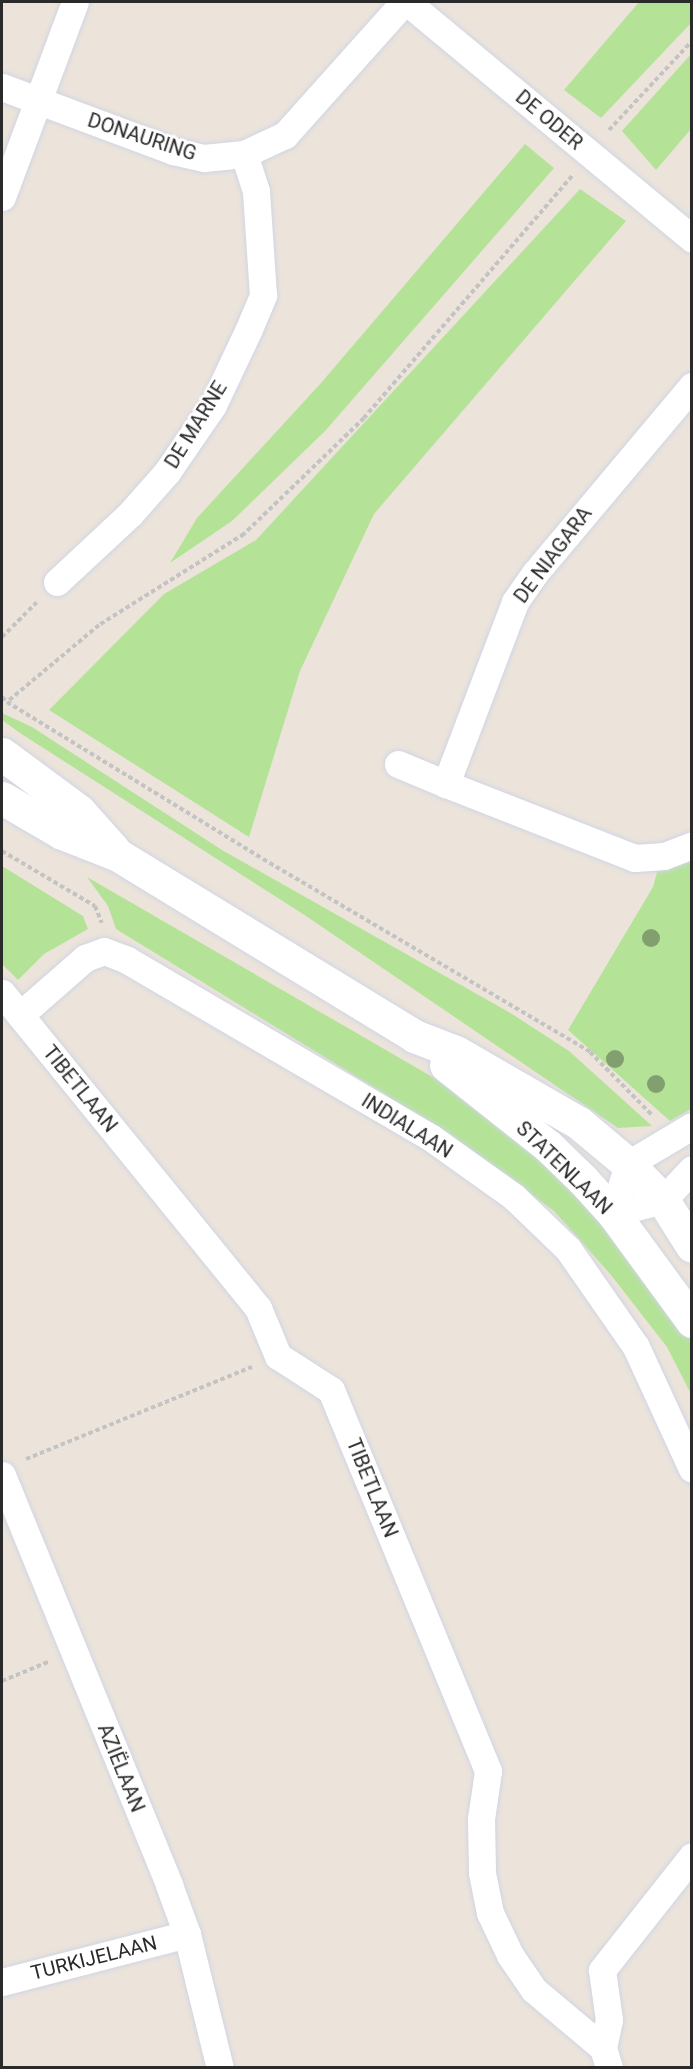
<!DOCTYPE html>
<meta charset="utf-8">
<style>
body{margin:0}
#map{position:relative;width:693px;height:2069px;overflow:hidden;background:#ece4db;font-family:Roboto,sans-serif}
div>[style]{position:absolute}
.green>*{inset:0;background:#b4e397}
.path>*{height:4px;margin-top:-2px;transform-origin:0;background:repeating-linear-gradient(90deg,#c3c3c3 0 4.5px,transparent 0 7.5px)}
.roads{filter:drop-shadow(0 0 2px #d1d5e3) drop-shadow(0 0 2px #d1d5e3)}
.street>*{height:27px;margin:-13.5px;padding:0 13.5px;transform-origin:13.5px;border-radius:13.5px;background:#fff}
.secondary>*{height:33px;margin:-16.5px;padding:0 16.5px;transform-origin:16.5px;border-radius:16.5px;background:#fff}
.trees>*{width:18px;height:18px;margin:-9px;border-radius:50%;background:#829f70}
span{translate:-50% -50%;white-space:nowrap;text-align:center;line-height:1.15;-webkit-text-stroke:5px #fff;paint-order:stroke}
.street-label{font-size:20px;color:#2a2a2a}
.frame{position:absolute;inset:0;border:3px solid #2a2a2a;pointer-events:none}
</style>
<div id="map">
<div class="green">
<i style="clip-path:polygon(639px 2px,691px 2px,691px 23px,601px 118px,564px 90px)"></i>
<i style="clip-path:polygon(691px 54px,691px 129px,656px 170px,622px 131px)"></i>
<i style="clip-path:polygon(525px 144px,554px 168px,326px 430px,232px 521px,170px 563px,197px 518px,321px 383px)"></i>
<i style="clip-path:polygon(580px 189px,626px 221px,374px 514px,300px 671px,249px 837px,49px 710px,164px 594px,256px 540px)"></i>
<i style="clip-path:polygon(2px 713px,32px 727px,222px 850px,512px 1014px,569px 1051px,652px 1126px,618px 1128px,303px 914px,23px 735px,2px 720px)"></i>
<i style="clip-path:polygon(691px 857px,691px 1109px,670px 1121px,568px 1030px,653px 887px,658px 869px)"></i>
<i style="clip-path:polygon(2px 866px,83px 916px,88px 929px,44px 954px,18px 980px,2px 964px)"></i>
<i style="clip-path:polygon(87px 877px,436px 1079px,530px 1151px,615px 1234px,680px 1321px,691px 1341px,691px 1394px,667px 1347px,611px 1275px,554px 1211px,448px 1133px,116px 929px,108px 906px)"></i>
</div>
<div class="path">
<i style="left:609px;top:130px;width:122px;rotate:-47deg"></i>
<i style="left:572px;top:176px;width:319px;rotate:130.7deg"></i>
<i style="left:364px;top:418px;width:167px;rotate:136deg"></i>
<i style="left:244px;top:534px;width:171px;rotate:147.9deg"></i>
<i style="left:99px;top:625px;width:120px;rotate:140.1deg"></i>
<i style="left:7px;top:702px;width:300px;rotate:31.5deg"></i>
<i style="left:263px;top:859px;width:380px;rotate:30.5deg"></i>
<i style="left:590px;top:1052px;width:90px;rotate:45.5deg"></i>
<i style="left:2px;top:637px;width:49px;rotate:-45deg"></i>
<i style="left:2px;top:697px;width:7px;rotate:45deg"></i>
<i style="left:2px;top:851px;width:108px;rotate:30.6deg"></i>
<i style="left:95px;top:906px;width:18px;rotate:68deg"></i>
<i style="left:26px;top:1459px;width:244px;rotate:-22.2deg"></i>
<i style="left:2px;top:1681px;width:50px;rotate:-22.4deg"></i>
</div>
<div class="roads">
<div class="street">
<i style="left:407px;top:2px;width:371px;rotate:39.7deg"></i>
<i style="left:2px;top:87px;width:183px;rotate:20.5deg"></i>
<i style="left:173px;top:151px;width:32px;rotate:13deg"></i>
<i style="left:204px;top:158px;width:40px;rotate:-5.7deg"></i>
<i style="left:244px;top:154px;width:45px;rotate:-24.9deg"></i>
<i style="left:285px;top:135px;width:178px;rotate:-48.2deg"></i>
<i style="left:2px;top:197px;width:208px;rotate:-69.5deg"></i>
<i style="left:692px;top:386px;width:244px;rotate:130deg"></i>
<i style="left:535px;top:573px;width:35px;rotate:125deg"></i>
<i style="left:515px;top:602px;width:195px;rotate:110.8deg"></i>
<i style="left:446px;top:784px;width:203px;rotate:21.4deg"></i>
<i style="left:635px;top:858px;width:29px;rotate:-4deg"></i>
<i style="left:664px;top:856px;width:30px;rotate:-21deg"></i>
<i style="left:57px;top:582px;width:100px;rotate:-43deg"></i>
<i style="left:130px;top:514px;width:56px;rotate:-48.6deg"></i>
<i style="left:167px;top:472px;width:81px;rotate:-55.5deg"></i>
<i style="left:213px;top:405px;width:82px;rotate:-64.7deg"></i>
<i style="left:248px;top:331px;width:39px;rotate:-67deg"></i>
<i style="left:263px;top:295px;width:104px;rotate:-93.9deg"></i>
<i style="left:256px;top:191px;width:39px;rotate:-108deg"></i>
<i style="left:398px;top:764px;width:52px;rotate:22.6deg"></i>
<i style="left:2px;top:993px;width:406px;rotate:50.9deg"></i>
<i style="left:258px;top:1308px;width:52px;rotate:67.4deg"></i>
<i style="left:278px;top:1356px;width:63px;rotate:32.7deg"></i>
<i style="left:331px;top:1390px;width:412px;rotate:67.6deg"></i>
<i style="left:488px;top:1771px;width:49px;rotate:98.3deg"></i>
<i style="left:481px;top:1819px;width:54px;rotate:88.9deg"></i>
<i style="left:482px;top:1873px;width:41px;rotate:78.7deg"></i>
<i style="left:490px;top:1913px;width:47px;rotate:64.5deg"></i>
<i style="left:510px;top:1955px;width:42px;rotate:55.6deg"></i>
<i style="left:534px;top:1990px;width:90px;rotate:40deg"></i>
<i style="left:603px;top:2048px;width:21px;rotate:73deg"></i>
<i style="left:20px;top:1015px;width:86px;rotate:-41.2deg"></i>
<i style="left:85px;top:958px;width:20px;rotate:-20deg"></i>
<i style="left:104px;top:951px;width:25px;rotate:21deg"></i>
<i style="left:127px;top:960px;width:351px;rotate:30.3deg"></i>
<i style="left:430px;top:1137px;width:103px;rotate:35.5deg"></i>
<i style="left:514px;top:1197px;width:75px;rotate:43.9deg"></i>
<i style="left:568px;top:1249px;width:119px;rotate:55.2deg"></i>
<i style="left:636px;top:1347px;width:134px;rotate:65.3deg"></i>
<i style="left:613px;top:1213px;width:51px;rotate:-73deg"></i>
<i style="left:628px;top:1164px;width:74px;rotate:-30.7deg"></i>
<i style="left:613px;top:1213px;width:52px;rotate:-14.6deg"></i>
<i style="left:663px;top:1200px;width:42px;rotate:-46.9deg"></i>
<i style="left:2px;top:1475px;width:443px;rotate:67.8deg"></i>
<i style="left:169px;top:1885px;width:52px;rotate:69.8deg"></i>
<i style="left:187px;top:1934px;width:138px;rotate:76.2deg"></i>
<i style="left:2px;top:1982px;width:191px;rotate:-14.5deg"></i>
<i style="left:603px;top:2048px;width:29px;rotate:-78deg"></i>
<i style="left:609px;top:2020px;width:50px;rotate:-98deg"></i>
<i style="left:602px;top:1970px;width:145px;rotate:-51.7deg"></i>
</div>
<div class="secondary">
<i style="left:2px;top:754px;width:96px;rotate:36.5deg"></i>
<i style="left:79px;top:811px;width:51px;rotate:48.2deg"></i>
<i style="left:2px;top:798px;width:69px;rotate:30.3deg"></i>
<i style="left:62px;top:833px;width:60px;rotate:21.4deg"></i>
<i style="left:118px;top:855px;width:347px;rotate:31.4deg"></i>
<i style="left:414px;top:1036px;width:45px;rotate:20.9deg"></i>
<i style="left:456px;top:1052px;width:142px;rotate:30deg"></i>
<i style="left:579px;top:1123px;width:64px;rotate:39.9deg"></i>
<i style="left:628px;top:1164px;width:50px;rotate:45.8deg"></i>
<i style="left:663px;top:1200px;width:54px;rotate:57.8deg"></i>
<i style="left:446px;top:1065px;width:130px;rotate:38.5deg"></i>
<i style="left:548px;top:1146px;width:49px;rotate:44.2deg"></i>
<i style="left:583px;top:1180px;width:45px;rotate:47.7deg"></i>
<i style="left:613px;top:1213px;width:134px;rotate:53.8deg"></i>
</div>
</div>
<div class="trees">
<i style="left:651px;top:938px"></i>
<i style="left:615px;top:1059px"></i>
<i style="left:656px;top:1084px"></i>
</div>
<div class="street-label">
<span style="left:549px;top:120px;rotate:40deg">DE ODER</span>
<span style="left:142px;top:137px;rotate:18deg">DONAURING</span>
<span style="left:196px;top:425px;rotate:-58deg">DE MARNE</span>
<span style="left:553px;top:555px;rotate:-53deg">DE NIAGARA</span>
<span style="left:80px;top:1089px;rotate:51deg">TIBETLAAN</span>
<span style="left:407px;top:1126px;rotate:32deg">INDIALAAN</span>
<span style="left:564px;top:1168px;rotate:44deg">STATENLAAN</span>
<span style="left:372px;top:1488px;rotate:68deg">TIBETLAAN</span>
<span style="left:121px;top:1768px;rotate:68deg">AZIËLAAN</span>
<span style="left:94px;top:1958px;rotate:-14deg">TURKIJELAAN</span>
</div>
<div class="frame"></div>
</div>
